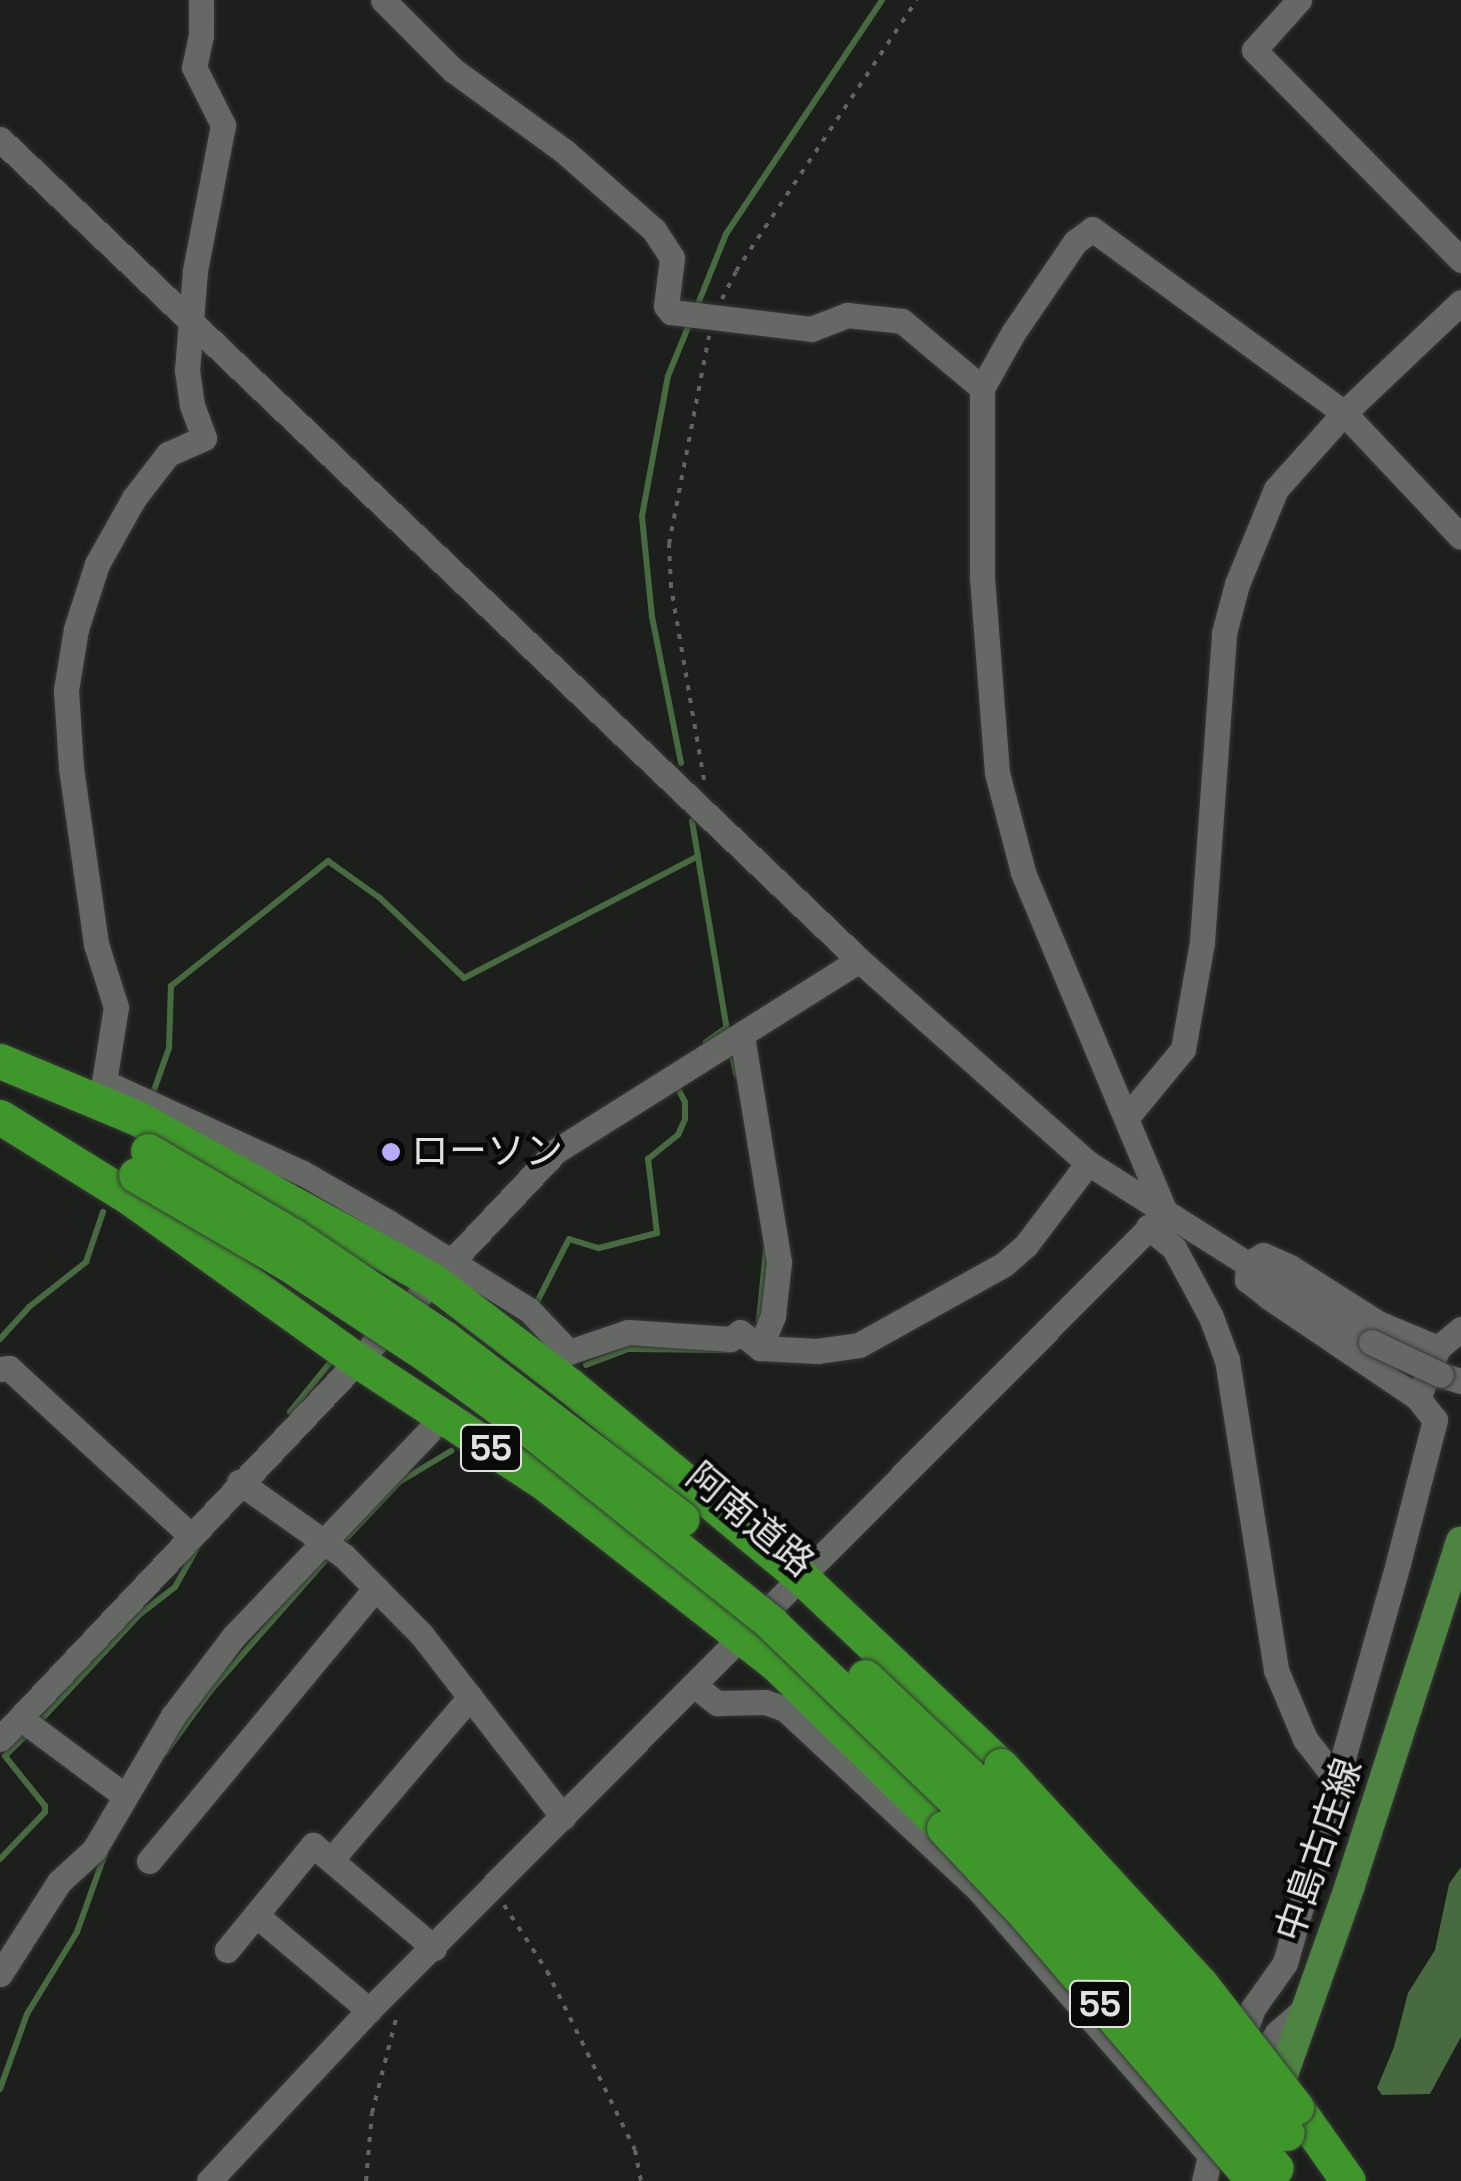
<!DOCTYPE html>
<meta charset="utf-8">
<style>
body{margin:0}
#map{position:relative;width:1461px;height:2181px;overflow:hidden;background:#1d1f1c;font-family:"Space Grotesk","Noto Sans JP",sans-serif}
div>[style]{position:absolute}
.water>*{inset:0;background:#476a40}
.stream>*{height:6px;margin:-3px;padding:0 3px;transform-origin:3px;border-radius:3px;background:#476a40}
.path>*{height:4px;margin-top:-2px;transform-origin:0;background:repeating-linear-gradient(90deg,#626461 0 5px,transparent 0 13px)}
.roads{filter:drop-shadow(0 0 2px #373937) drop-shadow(0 0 2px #373937)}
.minor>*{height:25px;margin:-12.5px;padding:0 12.5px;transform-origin:12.5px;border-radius:12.5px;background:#656865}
.major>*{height:30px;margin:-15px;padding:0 15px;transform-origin:15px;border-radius:15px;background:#4e8442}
.highway>*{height:35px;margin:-17.5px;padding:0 17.5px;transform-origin:17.5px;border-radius:17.5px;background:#3f972b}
.bridges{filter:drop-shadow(0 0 2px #373937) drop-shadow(0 0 2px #373937)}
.minor-bridge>*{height:25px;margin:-12.5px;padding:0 12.5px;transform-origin:12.5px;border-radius:12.5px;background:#656865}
.highway-bridge>*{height:35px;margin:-17.5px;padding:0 17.5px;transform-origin:17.5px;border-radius:17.5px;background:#3f972b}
.dots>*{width:28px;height:28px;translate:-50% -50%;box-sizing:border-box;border:5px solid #080908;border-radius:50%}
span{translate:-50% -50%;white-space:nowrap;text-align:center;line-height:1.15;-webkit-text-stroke:9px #080908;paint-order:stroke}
.shield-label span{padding:2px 8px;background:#080908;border:2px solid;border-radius:8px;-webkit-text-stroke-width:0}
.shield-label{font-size:35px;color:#e0e2df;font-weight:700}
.poi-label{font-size:38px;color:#e0e2df}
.left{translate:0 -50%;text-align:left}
.street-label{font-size:38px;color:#e0e2df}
</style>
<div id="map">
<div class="water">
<i style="clip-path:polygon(1461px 1867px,1461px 2037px,1430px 2094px,1382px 2095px,1377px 2088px,1394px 2047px,1408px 1993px,1435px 1950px,1449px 1884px)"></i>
</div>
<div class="stream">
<i style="left:696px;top:309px;width:81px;rotate:-68.2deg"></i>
<i style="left:726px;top:234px;width:281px;rotate:-56.3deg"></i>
<i style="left:681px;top:763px;width:149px;rotate:-101.2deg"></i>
<i style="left:652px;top:617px;width:101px;rotate:-95.7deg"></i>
<i style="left:642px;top:516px;width:142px;rotate:-79.5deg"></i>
<i style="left:668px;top:376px;width:61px;rotate:-67.7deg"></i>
<i style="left:692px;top:821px;width:217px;rotate:80.5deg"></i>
<i style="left:706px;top:1042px;width:24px;rotate:-35deg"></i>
<i style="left:730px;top:1047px;width:28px;rotate:77deg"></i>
<i style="left:153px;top:1093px;width:48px;rotate:-70.4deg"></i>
<i style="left:169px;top:1048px;width:62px;rotate:-88.2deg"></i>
<i style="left:171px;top:986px;width:201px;rotate:-38.5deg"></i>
<i style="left:328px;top:861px;width:64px;rotate:35.4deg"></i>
<i style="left:380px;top:898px;width:116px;rotate:43.6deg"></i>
<i style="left:464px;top:978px;width:264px;rotate:-27.5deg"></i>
<i style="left:535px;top:1306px;width:75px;rotate:-63.1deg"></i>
<i style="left:569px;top:1239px;width:31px;rotate:17deg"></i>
<i style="left:599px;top:1248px;width:60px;rotate:-14.5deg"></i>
<i style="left:657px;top:1233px;width:75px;rotate:-96.9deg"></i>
<i style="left:648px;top:1159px;width:38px;rotate:-39deg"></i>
<i style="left:678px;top:1135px;width:17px;rotate:-66deg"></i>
<i style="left:685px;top:1119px;width:17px;rotate:-90deg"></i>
<i style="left:685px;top:1102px;width:15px;rotate:-118deg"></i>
<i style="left:759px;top:1321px;width:72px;rotate:-84.4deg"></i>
<i style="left:0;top:1339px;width:43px;rotate:-47.8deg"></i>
<i style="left:29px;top:1307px;width:73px;rotate:-38.3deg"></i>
<i style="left:86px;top:1262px;width:53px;rotate:-71.2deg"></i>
<i style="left:586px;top:1365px;width:45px;rotate:-20.9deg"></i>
<i style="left:628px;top:1349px;width:103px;rotate:0.6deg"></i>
<i style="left:290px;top:1412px;width:68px;rotate:-50.9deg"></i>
<i style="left:338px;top:1547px;width:89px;rotate:-46.8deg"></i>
<i style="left:399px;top:1482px;width:61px;rotate:-30.8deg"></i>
<i style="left:38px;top:1723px;width:149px;rotate:-46.9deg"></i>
<i style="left:140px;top:1614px;width:44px;rotate:-37.6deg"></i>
<i style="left:175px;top:1587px;width:49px;rotate:-60.8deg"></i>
<i style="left:165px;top:1753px;width:78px;rotate:-53.9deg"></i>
<i style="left:211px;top:1690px;width:179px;rotate:-48.6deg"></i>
<i style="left:0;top:1859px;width:65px;rotate:-46.2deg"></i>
<i style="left:45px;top:1812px;width:6px;rotate:-90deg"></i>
<i style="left:45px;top:1806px;width:64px;rotate:-128.7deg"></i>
<i style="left:5px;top:1756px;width:34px;rotate:-45deg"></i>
<i style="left:0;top:2089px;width:80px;rotate:-70.2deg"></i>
<i style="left:27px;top:2014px;width:96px;rotate:-58.6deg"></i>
<i style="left:77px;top:1932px;width:83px;rotate:-70.3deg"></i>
</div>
<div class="path">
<i style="left:722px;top:299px;width:31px;rotate:-63deg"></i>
<i style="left:736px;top:271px;width:326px;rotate:-56.3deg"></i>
<i style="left:704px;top:780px;width:196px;rotate:-99.7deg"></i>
<i style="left:671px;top:587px;width:43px;rotate:-92.7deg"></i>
<i style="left:669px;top:544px;width:212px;rotate:-79.1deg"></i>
<i style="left:504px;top:1905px;width:79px;rotate:56.9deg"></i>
<i style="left:547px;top:1971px;width:199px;rotate:63.8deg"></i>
<i style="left:635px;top:2150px;width:32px;rotate:79deg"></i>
<i style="left:366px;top:2181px;width:68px;rotate:-85deg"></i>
<i style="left:372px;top:2113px;width:101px;rotate:-75.7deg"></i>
</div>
<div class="roads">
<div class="minor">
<i style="left:201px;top:0;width:35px;rotate:90deg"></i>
<i style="left:201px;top:35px;width:33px;rotate:102deg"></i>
<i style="left:194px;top:67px;width:65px;rotate:63.4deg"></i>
<i style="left:223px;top:125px;width:149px;rotate:100.9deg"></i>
<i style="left:195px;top:271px;width:99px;rotate:94.6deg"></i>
<i style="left:187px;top:370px;width:35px;rotate:82deg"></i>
<i style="left:192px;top:405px;width:35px;rotate:70deg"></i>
<i style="left:204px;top:438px;width:39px;rotate:156deg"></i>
<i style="left:168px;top:454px;width:56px;rotate:127.7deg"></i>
<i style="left:134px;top:498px;width:76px;rotate:119.3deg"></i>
<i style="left:97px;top:564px;width:68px;rotate:107.9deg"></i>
<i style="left:76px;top:629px;width:62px;rotate:99.3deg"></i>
<i style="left:66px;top:690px;width:78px;rotate:86.3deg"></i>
<i style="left:71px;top:768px;width:178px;rotate:81.9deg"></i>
<i style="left:96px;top:944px;width:66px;rotate:72.4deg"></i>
<i style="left:116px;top:1007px;width:76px;rotate:99.1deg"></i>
<i style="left:104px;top:1082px;width:217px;rotate:24.6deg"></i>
<i style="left:301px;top:1172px;width:100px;rotate:29.9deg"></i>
<i style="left:388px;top:1222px;width:29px;rotate:112deg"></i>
<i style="left:383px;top:0;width:99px;rotate:45deg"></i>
<i style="left:453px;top:70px;width:137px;rotate:36.1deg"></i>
<i style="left:564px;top:151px;width:120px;rotate:41.3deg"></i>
<i style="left:654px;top:230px;width:33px;rotate:57deg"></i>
<i style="left:672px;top:258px;width:48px;rotate:97.1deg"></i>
<i style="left:666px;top:306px;width:8px;rotate:50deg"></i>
<i style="left:671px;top:312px;width:141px;rotate:6.9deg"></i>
<i style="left:811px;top:329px;width:39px;rotate:-21deg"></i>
<i style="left:847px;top:315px;width:55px;rotate:6.2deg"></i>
<i style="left:902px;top:321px;width:104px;rotate:39.9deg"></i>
<i style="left:1299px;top:0;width:67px;rotate:132deg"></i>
<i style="left:1254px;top:50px;width:295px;rotate:45.4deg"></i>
<i style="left:0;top:139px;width:1188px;rotate:43.7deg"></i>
<i style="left:859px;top:960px;width:306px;rotate:41.6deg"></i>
<i style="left:1088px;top:1163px;width:335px;rotate:32.3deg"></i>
<i style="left:1127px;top:1117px;width:88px;rotate:-50.5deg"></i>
<i style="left:1183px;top:1049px;width:109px;rotate:-79.9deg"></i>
<i style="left:1202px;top:942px;width:310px;rotate:-85.9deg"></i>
<i style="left:1224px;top:633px;width:51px;rotate:-75.1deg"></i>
<i style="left:1237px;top:584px;width:103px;rotate:-67.7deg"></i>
<i style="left:1276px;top:489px;width:102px;rotate:-48.2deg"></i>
<i style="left:1344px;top:413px;width:161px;rotate:-43.5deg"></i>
<i style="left:388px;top:1222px;width:166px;rotate:32deg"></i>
<i style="left:529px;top:1310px;width:58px;rotate:46.4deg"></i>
<i style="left:569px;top:1352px;width:62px;rotate:-18.7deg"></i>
<i style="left:628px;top:1332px;width:103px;rotate:3.9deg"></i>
<i style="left:731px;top:1339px;width:11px;rotate:-38deg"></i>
<i style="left:740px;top:1332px;width:26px;rotate:39deg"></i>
<i style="left:760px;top:1348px;width:35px;rotate:-68deg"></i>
<i style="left:773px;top:1316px;width:54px;rotate:-83.7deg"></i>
<i style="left:779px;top:1262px;width:230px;rotate:-99.3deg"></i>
<i style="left:1148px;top:1227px;width:33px;rotate:39deg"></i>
<i style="left:1174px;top:1248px;width:78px;rotate:61.8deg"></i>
<i style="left:1211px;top:1317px;width:46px;rotate:69.6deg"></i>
<i style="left:1227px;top:1360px;width:314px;rotate:81deg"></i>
<i style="left:1276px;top:1670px;width:75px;rotate:67.2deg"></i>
<i style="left:1305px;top:1739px;width:51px;rotate:52.2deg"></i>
<i style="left:760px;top:1348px;width:57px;rotate:3deg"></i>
<i style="left:817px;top:1351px;width:42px;rotate:-8.1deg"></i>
<i style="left:859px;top:1345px;width:165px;rotate:-29.1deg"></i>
<i style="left:1003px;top:1265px;width:30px;rotate:-41deg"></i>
<i style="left:1026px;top:1245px;width:103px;rotate:-52.9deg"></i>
<i style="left:0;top:1369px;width:9px;rotate:-6deg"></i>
<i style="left:9px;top:1368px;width:246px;rotate:42.7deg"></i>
<i style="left:1441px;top:1375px;width:21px;rotate:17deg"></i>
<i style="left:1418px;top:1398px;width:180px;rotate:-145.9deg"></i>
<i style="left:1269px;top:1297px;width:28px;rotate:-142deg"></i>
<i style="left:1247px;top:1280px;width:16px;rotate:-86deg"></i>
<i style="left:1248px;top:1264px;width:17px;rotate:-31deg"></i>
<i style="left:1263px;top:1255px;width:30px;rotate:24deg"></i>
<i style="left:1290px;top:1267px;width:104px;rotate:32.5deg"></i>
<i style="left:1378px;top:1323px;width:65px;rotate:22.6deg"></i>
<i style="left:239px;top:1482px;width:128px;rotate:35.2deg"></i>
<i style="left:344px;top:1556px;width:110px;rotate:45.4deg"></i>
<i style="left:421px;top:1634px;width:232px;rotate:52.2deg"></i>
<i style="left:695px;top:1686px;width:28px;rotate:38deg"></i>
<i style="left:717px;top:1703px;width:48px;rotate:-1.2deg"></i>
<i style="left:765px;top:1702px;width:21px;rotate:19deg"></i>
<i style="left:785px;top:1709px;width:264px;rotate:43deg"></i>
<i style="left:978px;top:1889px;width:353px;rotate:48.9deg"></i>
<i style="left:20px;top:1718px;width:131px;rotate:36.6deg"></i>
<i style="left:0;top:1739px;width:809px;rotate:-46.6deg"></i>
<i style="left:556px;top:1151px;width:358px;rotate:-32.2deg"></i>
<i style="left:332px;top:1859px;width:213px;rotate:-49.6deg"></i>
<i style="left:149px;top:1861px;width:355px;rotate:-50.3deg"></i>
<i style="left:256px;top:1915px;width:148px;rotate:40.1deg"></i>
<i style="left:227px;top:1950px;width:136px;rotate:-50.7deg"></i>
<i style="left:313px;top:1845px;width:159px;rotate:40.4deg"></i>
<i style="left:0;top:1974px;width:109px;rotate:-57.3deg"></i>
<i style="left:59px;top:1882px;width:47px;rotate:-42.4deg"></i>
<i style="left:94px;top:1850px;width:156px;rotate:-59.5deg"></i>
<i style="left:173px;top:1716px;width:101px;rotate:-52.7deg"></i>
<i style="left:234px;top:1636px;width:283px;rotate:-46.4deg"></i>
<i style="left:1238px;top:2051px;width:46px;rotate:-70.8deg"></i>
<i style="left:1253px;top:2008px;width:55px;rotate:-54.6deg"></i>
<i style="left:1285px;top:1963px;width:416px;rotate:-74.2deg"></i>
<i style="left:1398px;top:1563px;width:148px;rotate:-75.5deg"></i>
<i style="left:1435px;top:1420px;width:28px;rotate:-128deg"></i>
<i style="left:1418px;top:1398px;width:54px;rotate:-68.2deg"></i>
<i style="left:1438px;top:1348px;width:30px;rotate:-40deg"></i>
<i style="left:1251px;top:2074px;width:49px;rotate:-57.6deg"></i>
<i style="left:1277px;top:2033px;width:38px;rotate:-41deg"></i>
<i style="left:209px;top:2181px;width:234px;rotate:-46.9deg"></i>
<i style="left:369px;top:2010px;width:1127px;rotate:-45.07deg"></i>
<i style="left:1165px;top:1212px;width:368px;rotate:-112.7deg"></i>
<i style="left:1023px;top:872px;width:102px;rotate:-104.7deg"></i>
<i style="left:997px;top:773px;width:198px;rotate:-94.4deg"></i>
<i style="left:982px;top:576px;width:188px;rotate:-90deg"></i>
<i style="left:982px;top:388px;width:63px;rotate:-60.6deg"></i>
<i style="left:1013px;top:333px;width:110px;rotate:-55.7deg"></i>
<i style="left:1075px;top:242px;width:21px;rotate:-37deg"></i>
<i style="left:1092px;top:229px;width:312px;rotate:36.1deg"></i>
<i style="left:1344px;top:413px;width:170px;rotate:46.7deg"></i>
<i style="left:1204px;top:2181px;width:60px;rotate:-76.4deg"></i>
</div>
<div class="major">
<i style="left:1273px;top:2103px;width:231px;rotate:-70.5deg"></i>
<i style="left:1350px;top:1885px;width:361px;rotate:-72.1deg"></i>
</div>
<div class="highway">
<i style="left:0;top:1061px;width:148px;rotate:22.6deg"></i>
<i style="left:137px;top:1118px;width:337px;rotate:28.8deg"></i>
<i style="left:432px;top:1280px;width:173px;rotate:37.5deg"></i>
<i style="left:569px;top:1385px;width:300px;rotate:39.6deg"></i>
<i style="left:800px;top:1576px;width:277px;rotate:43.4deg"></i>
<i style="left:0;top:1117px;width:152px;rotate:31.8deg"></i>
<i style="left:129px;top:1197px;width:280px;rotate:35.6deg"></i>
<i style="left:357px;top:1360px;width:227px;rotate:33.3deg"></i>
<i style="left:547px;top:1485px;width:291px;rotate:38deg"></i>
<i style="left:776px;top:1664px;width:235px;rotate:44.3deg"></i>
<i style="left:1296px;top:2107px;width:90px;rotate:54.9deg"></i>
</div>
</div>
<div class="bridges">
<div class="minor-bridge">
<i style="left:1371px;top:1342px;width:77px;rotate:25.2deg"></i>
</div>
<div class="highway-bridge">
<i style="left:148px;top:1151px;width:168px;rotate:30.4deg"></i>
<i style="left:293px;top:1236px;width:181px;rotate:34deg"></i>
<i style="left:443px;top:1337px;width:300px;rotate:37.3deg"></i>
<i style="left:136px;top:1175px;width:171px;rotate:30.2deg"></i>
<i style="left:284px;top:1261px;width:171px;rotate:33.3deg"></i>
<i style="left:427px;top:1355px;width:137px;rotate:36.1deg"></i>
<i style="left:538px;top:1436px;width:299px;rotate:38.7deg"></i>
<i style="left:771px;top:1623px;width:265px;rotate:43.9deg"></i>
<i style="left:962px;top:1807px;width:173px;rotate:47.1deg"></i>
<i style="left:1080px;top:1934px;width:305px;rotate:50.1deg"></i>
<i style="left:865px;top:1677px;width:151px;rotate:43.4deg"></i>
<i style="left:975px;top:1781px;width:185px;rotate:46.7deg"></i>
<i style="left:1102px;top:1916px;width:285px;rotate:49.6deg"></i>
<i style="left:1001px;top:1766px;width:294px;rotate:47.5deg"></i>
<i style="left:1200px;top:1983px;width:157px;rotate:52.3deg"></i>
<i style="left:944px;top:1828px;width:120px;rotate:46.7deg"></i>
<i style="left:1026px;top:1915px;width:350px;rotate:49.4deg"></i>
</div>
</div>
<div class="dots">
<i style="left:391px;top:1152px;background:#b6abf8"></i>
</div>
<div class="shield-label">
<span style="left:491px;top:1448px">55</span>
<span style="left:1100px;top:2004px">55</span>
</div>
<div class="poi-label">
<span class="left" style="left:411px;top:1152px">ローソン</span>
</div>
<div class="street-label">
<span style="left:750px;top:1520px;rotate:40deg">阿南道路</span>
<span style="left:1319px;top:1850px;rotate:-71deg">中島古庄線</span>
</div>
</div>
